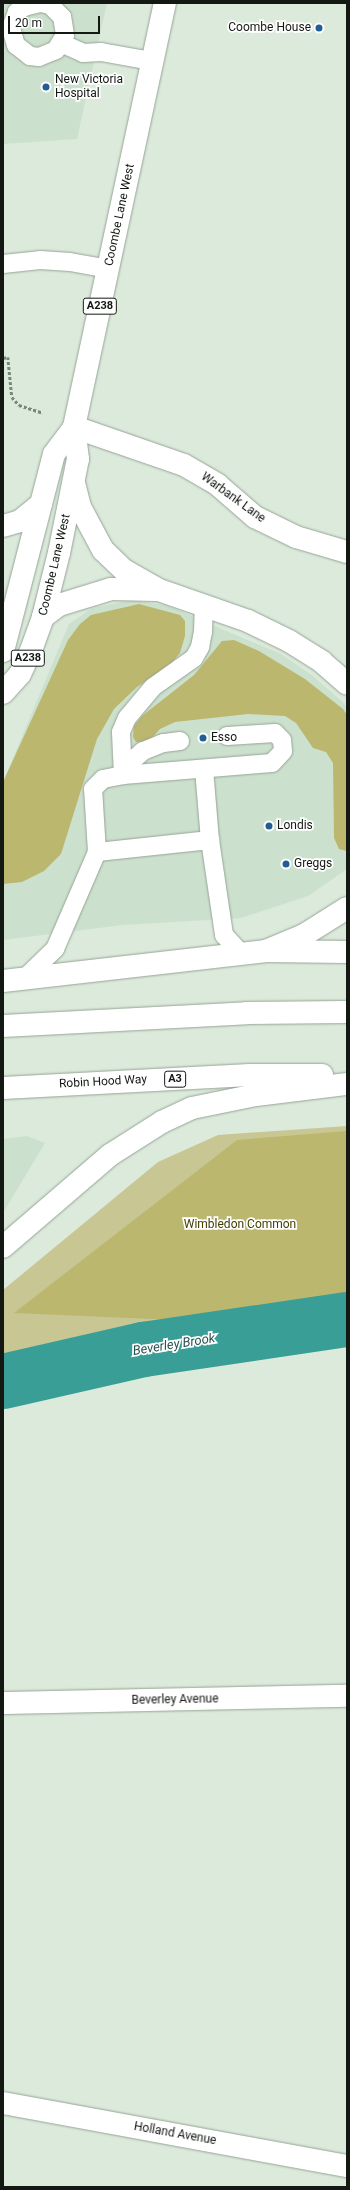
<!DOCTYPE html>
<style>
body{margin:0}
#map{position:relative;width:350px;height:2190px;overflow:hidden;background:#dbeadb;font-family:Roboto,sans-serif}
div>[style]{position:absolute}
.built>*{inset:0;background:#cce1cd}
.green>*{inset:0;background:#c8c693}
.forest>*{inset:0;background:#bbb76f}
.river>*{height:55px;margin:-27.5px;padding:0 27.5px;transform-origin:27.5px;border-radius:27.5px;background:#399e96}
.path>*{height:2.5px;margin-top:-1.25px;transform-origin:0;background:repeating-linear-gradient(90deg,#7c877c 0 3px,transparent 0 5px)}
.roads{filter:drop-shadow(0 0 1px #96a497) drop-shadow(0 0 1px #96a497)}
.lane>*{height:18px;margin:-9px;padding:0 9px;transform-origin:9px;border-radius:9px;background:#fff}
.street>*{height:22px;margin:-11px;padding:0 11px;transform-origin:11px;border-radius:11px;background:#fff}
.primary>*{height:22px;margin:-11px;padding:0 11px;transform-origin:11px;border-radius:11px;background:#fff}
.highway>*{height:22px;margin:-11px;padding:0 11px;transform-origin:11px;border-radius:11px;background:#fff}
.dots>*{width:11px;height:11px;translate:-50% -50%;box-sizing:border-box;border:2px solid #fff;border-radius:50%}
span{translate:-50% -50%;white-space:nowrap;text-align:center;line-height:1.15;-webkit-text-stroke:3.5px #fff;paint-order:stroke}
.shield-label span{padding:1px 3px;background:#fff;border:1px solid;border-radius:3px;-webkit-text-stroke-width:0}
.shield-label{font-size:11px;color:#131813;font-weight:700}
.poi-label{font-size:12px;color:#131813}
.right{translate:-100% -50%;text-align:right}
.left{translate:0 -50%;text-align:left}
.street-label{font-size:12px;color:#131813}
.park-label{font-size:12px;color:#423e02}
.water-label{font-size:13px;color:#26524e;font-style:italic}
.frame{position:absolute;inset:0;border:4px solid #131813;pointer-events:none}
.scale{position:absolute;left:8px;top:16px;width:92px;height:18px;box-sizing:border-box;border:2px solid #131813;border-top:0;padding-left:5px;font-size:12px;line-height:14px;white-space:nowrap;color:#131813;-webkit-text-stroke:3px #fff;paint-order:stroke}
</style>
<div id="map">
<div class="built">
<i style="clip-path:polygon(3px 3px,107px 3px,77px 139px,3px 144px)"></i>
<i style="clip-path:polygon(134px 600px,168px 606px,281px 654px,313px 676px,344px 703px,347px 709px,347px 869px,308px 896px,241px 918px,123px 925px,3px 940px,3px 782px,69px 624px,92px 608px)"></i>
<i style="clip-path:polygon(27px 1136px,45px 1143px,3px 1213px,3px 1139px)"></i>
</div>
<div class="green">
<i style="clip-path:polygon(347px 1126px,347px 1297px,3px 1362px,3px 1290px,158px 1162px,218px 1135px)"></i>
</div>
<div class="forest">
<i style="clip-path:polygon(139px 604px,180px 615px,185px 621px,185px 636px,180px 653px,168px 667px,137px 687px,114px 709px,97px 739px,61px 854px,44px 871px,22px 882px,3px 884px,3px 782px,68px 640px,80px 624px,91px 615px)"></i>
<i style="clip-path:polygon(234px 640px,259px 651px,305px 679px,343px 709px,347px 715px,347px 851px,339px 849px,334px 838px,333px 763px,326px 752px,313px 748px,296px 723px,285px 716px,248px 714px,175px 722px,160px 729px,151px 739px,142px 743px,136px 742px,133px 737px,134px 726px,142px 716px,194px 675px,222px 641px)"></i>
<i style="clip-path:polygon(347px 1131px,347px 1345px,183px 1371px,176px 1320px,14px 1313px,237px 1140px)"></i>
</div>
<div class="river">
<i style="left:3px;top:1381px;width:144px;rotate:-12.9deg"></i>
<i style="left:143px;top:1349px;width:206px;rotate:-8.4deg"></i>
</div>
<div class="path">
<i style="left:3px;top:358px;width:5px;rotate:-11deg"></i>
<i style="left:8px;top:357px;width:40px;rotate:84.3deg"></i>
<i style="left:12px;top:397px;width:11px;rotate:49deg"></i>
<i style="left:19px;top:405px;width:25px;rotate:18deg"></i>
</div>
<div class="roads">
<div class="lane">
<i style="left:40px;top:3px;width:16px;rotate:166deg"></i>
<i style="left:24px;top:7px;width:9px;rotate:144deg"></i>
<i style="left:17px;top:12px;width:17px;rotate:111deg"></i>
<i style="left:11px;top:28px;width:18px;rotate:74deg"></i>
<i style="left:16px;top:45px;width:18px;rotate:38deg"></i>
<i style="left:30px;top:56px;width:9px;rotate:6deg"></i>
<i style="left:39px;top:57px;width:18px;rotate:-22deg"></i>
<i style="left:56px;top:50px;width:17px;rotate:-59deg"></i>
<i style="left:65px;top:35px;width:18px;rotate:-99deg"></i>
<i style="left:62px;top:17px;width:17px;rotate:-135deg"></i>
<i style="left:50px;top:5px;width:9px;rotate:-167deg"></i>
<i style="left:61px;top:43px;width:24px;rotate:24deg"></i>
<i style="left:83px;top:53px;width:18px;rotate:-3deg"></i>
<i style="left:101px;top:52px;width:52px;rotate:10deg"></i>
<i style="left:3px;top:264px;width:37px;rotate:-6deg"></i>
<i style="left:40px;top:260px;width:30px;rotate:4deg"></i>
<i style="left:70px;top:262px;width:39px;rotate:10deg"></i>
<i style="left:180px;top:741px;width:17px;rotate:173deg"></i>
<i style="left:163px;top:743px;width:22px;rotate:158deg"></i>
<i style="left:143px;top:751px;width:15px;rotate:138deg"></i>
<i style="left:132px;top:761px;width:17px;rotate:123deg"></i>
<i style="left:123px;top:775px;width:149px;rotate:-4.6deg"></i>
<i style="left:272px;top:763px;width:16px;rotate:-47deg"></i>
<i style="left:283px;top:751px;width:11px;rotate:-95deg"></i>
<i style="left:282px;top:740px;width:10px;rotate:-135deg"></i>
<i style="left:275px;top:733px;width:48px;rotate:176.4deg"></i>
<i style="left:204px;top:769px;width:71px;rotate:85.2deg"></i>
<i style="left:210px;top:840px;width:96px;rotate:81.6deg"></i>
<i style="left:224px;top:935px;width:26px;rotate:47deg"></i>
<i style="left:97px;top:852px;width:63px;rotate:-93.6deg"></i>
<i style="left:93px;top:789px;width:14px;rotate:-45deg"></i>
<i style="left:103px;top:779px;width:20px;rotate:-11deg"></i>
<i style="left:123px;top:775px;width:43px;rotate:-92.7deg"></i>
<i style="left:121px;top:732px;width:15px;rotate:-67deg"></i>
<i style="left:127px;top:718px;width:40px;rotate:-50deg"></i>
<i style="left:153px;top:687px;width:50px;rotate:-35.3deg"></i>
<i style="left:194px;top:658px;width:13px;rotate:-61deg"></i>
<i style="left:200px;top:647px;width:15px;rotate:-79deg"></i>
<i style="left:203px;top:632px;width:27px;rotate:-88deg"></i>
<i style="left:25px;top:978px;width:42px;rotate:-44deg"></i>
<i style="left:55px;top:949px;width:106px;rotate:-66.6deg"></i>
<i style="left:97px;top:852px;width:114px;rotate:-6.1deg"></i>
</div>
<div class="street">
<i style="left:74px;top:427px;width:116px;rotate:19.1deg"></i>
<i style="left:184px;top:465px;width:39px;rotate:30deg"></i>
<i style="left:218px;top:485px;width:49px;rotate:40.9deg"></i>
<i style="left:255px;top:517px;width:46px;rotate:26deg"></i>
<i style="left:296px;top:537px;width:53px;rotate:16.4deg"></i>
<i style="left:3px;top:1703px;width:344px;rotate:-1.2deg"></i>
<i style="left:3px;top:2103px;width:350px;rotate:10.4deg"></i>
</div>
<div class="primary">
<i style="left:74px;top:483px;width:25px;rotate:76deg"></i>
<i style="left:80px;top:507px;width:49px;rotate:61.9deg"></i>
<i style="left:103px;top:550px;width:29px;rotate:44deg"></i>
<i style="left:124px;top:570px;width:40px;rotate:29.7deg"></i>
<i style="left:159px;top:590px;width:94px;rotate:19.2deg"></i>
<i style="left:248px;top:621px;width:46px;rotate:26deg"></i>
<i style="left:289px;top:641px;width:39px;rotate:32deg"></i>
<i style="left:322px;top:662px;width:33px;rotate:41deg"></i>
<i style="left:3px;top:526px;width:18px;rotate:-16deg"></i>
<i style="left:20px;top:521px;width:27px;rotate:-39deg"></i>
<i style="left:43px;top:617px;width:20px;rotate:-37deg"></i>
<i style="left:59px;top:605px;width:54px;rotate:-17.1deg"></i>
<i style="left:111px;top:589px;width:45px;rotate:1.3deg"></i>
<i style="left:3px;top:651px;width:203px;rotate:-75.5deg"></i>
<i style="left:54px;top:454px;width:34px;rotate:-53deg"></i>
<i style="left:3px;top:693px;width:25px;rotate:-48deg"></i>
<i style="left:20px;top:674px;width:23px;rotate:-65deg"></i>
<i style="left:30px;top:653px;width:38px;rotate:-70deg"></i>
<i style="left:43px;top:617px;width:66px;rotate:-76deg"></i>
<i style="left:59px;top:553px;width:96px;rotate:-78.6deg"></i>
<i style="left:78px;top:459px;width:32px;rotate:-97deg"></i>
<i style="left:74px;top:427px;width:434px;rotate:-77.9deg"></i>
<i style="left:3px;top:981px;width:265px;rotate:-6.5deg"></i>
<i style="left:266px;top:951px;width:41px;rotate:-22.8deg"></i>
<i style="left:304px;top:935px;width:51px;rotate:-32.1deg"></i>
</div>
<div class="highway">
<i style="left:266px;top:951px;width:81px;rotate:0.7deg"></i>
<i style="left:3px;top:1026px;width:244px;rotate:-3deg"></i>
<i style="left:247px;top:1013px;width:100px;rotate:-0.6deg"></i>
<i style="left:3px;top:1088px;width:247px;rotate:-3deg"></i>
<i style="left:250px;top:1075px;width:72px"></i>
<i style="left:3px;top:1247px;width:141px;rotate:-40.7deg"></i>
<i style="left:110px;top:1155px;width:62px;rotate:-32.4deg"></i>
<i style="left:162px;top:1122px;width:33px;rotate:-25deg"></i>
<i style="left:192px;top:1108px;width:65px;rotate:-11.5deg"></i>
<i style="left:256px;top:1095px;width:92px;rotate:-6.9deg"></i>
</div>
</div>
<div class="dots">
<i style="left:319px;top:28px;background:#215e95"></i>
<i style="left:46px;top:87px;background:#215e95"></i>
<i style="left:203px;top:738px;background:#215e95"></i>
<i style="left:269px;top:826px;background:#215e95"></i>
<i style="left:286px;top:864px;background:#215e95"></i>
</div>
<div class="shield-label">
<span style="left:100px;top:306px">A238</span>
<span style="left:28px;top:658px">A238</span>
<span style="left:175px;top:1079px">A3</span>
</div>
<div class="poi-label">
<span class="right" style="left:311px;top:28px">Coombe House</span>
<span class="left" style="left:55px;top:87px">New Victoria<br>Hospital</span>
<span class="left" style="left:211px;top:738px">Esso</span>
<span class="left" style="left:277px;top:826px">Londis</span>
<span class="left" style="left:294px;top:864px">Greggs</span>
</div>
<div class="street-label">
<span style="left:120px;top:215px;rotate:-78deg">Coombe Lane West</span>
<span style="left:233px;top:498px;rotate:36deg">Warbank Lane</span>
<span style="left:55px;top:565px;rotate:-77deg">Coombe Lane West</span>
<span style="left:103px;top:1082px;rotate:-3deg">Robin Hood Way</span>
<span style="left:175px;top:1700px;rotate:-1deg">Beverley Avenue</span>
<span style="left:175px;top:2134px;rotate:10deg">Holland Avenue</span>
</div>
<div class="park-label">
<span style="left:240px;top:1225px">Wimbledon Common</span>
</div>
<div class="water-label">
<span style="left:174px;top:1345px;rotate:-9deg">Beverley Brook</span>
</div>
<div class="frame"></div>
<div class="scale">20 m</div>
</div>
